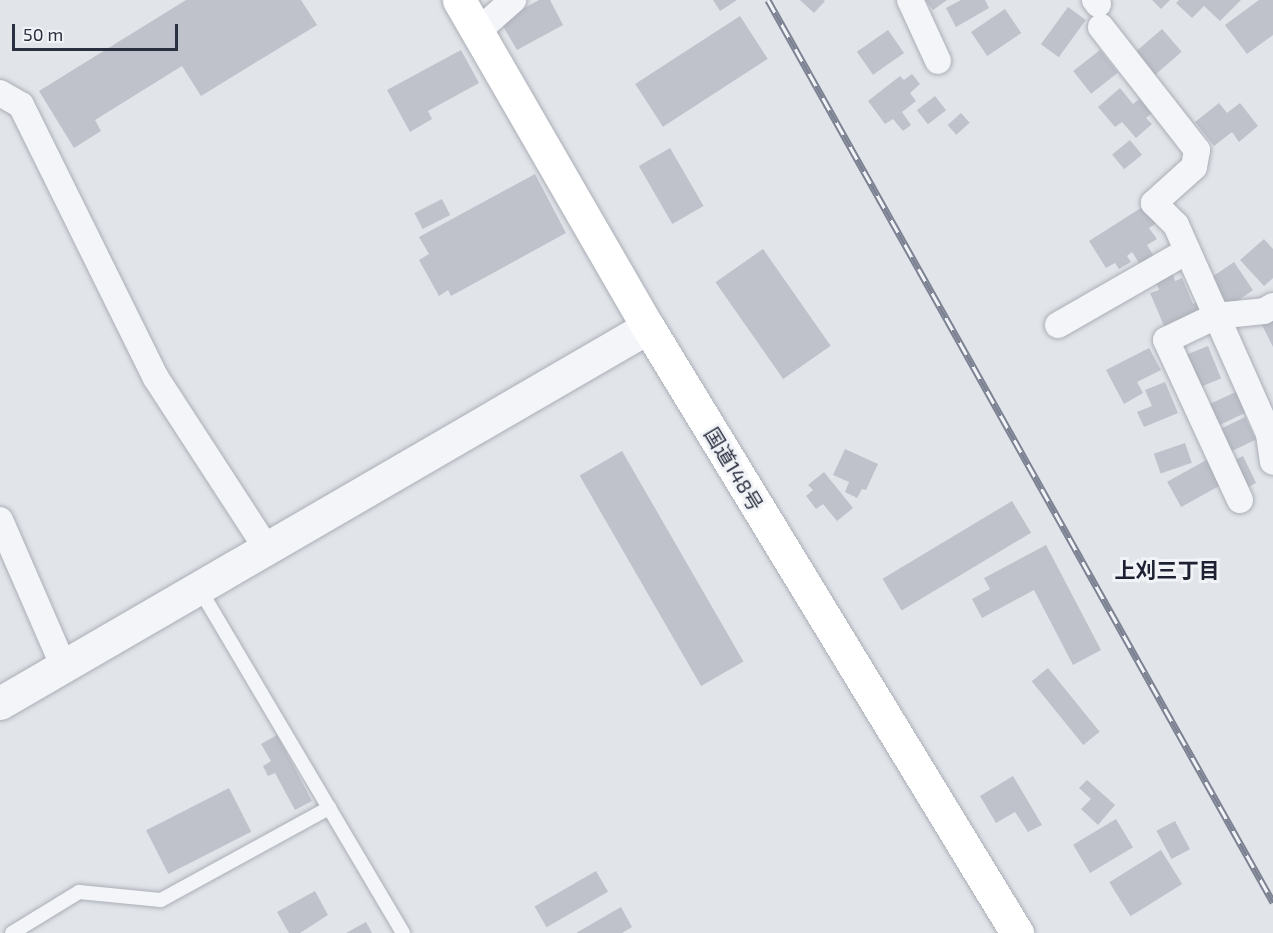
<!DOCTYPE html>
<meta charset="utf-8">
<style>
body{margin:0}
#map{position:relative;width:1273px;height:933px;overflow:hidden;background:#e1e4e9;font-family:"Exo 2","Noto Sans JP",sans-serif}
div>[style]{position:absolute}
.building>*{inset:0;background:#bfc2cb;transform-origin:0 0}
.roads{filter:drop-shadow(0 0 2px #aaaeb6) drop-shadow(0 0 2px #aaaeb6)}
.service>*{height:14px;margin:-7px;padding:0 7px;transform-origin:7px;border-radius:7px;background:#f4f5f8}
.minor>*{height:26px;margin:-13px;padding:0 13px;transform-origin:13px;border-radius:13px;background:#f4f5f8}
.tertiary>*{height:33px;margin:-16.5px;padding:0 16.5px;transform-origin:16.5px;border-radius:16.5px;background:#f4f5f8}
.trunk>*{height:33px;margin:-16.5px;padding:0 16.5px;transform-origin:16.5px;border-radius:16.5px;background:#fff}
.rail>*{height:7px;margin-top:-3.5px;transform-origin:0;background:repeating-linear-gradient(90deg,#f1f3f7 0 14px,#7c8292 0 28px);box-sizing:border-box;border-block:2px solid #7c8292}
span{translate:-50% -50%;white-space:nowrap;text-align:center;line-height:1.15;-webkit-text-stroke:6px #f1f3f7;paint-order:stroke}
.street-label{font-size:20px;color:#2b3040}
.neighbourhood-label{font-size:21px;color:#1d2131;font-weight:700}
.scale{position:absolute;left:12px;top:24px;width:166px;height:27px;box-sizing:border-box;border:3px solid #2b3040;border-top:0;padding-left:8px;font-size:18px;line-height:21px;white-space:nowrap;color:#2b3040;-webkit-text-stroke:4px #f1f3f7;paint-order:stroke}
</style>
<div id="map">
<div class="building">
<i style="clip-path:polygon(186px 0,301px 0,317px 25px,201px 96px,182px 66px,95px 120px,101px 131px,74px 148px,39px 91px)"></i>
<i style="clip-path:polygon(539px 0,550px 0,563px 25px,517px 50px,500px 21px)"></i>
<i style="clip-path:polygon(713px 0,737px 0,720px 11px)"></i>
<i style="clip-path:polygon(800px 0,823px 0,825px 1px,814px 13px)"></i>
<i style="clip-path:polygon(925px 0,947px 0,933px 10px)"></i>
<i style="clip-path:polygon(961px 0,985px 0,989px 8px,956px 27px,946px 8px)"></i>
<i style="clip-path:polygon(1152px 0,1170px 0,1161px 9px)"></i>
<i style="clip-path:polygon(1179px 0,1241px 0,1220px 21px,1204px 6px,1192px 18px,1176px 3px)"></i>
<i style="clip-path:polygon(1259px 0,1273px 0,1273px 35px,1247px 54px,1225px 25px)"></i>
<i style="left:1068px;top:7px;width:22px;height:46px;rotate:36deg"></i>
<i style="left:1005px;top:9px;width:29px;height:41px;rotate:56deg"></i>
<i style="left:740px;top:16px;width:51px;height:125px;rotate:57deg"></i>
<i style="left:1162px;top:29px;width:30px;height:37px;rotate:49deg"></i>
<i style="left:888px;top:30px;width:28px;height:38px;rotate:55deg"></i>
<i style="clip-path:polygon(461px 50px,479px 83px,428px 111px,432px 119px,410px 132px,387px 90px)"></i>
<i style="left:1100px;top:50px;width:29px;height:34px;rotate:52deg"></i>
<i style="clip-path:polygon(912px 74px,920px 84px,910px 93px,916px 101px,902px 112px,911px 125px,903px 131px,893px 119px,885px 124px,868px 101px,900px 76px,904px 80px)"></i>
<i style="clip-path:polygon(1120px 88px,1133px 104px,1139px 99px,1152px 113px,1146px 118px,1152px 124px,1136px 138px,1122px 122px,1115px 127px,1098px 107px)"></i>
<i style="left:935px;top:96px;width:18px;height:23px;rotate:52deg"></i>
<i style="clip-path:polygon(1219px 103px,1227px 113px,1240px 103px,1258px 126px,1239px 142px,1232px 132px,1214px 146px,1195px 122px)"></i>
<i style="left:961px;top:113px;width:13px;height:18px;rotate:48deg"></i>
<i style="left:1130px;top:140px;width:19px;height:23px;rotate:51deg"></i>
<i style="left:670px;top:148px;width:67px;height:36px;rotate:60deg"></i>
<i style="clip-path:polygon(535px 174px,566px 233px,451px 296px,448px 290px,439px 296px,419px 260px,429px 254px,419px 237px)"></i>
<i style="left:442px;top:199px;width:18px;height:31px;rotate:63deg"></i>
<i style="clip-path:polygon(1147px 204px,1158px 222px,1149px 228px,1157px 239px,1147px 245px,1155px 258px,1141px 266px,1132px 252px,1127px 256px,1131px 262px,1119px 269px,1115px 263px,1106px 268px,1089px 241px)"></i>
<i style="clip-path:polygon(1264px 239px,1273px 249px,1273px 278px,1264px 286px,1240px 260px)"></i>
<i style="left:763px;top:249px;width:118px;height:58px;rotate:55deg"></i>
<i style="left:1234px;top:262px;width:34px;height:29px;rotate:56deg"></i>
<i style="clip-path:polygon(1172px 272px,1175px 281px,1182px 278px,1193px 304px,1199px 301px,1205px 317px,1167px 333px,1150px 293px,1159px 290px,1155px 279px)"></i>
<i style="clip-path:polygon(1273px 317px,1273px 347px,1261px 323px)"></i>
<i style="left:1208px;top:346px;width:35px;height:28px;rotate:68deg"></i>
<i style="clip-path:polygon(1149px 348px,1161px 370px,1137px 382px,1143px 393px,1124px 404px,1106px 370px)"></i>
<i style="clip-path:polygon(1165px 382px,1178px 413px,1144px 427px,1137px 412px,1152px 406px,1145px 390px)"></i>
<i style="left:1240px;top:390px;width:23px;height:41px;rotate:65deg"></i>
<i style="left:1245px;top:417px;width:25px;height:34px;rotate:64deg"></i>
<i style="left:1185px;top:443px;width:21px;height:33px;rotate:71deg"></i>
<i style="clip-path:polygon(845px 449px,878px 464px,866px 490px,862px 489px,857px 498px,845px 492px,849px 482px,833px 475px)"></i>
<i style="left:622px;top:451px;width:243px;height:49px;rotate:60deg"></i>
<i style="left:1243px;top:456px;width:30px;height:16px;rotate:64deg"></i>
<i style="left:1210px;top:458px;width:29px;height:49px;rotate:61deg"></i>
<i style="clip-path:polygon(824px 472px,853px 508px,837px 521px,823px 504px,816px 509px,806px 496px,813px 490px,808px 485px)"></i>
<i style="left:1012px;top:501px;width:37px;height:151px;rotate:59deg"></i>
<i style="clip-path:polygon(1046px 545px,1101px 650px,1073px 665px,1034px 590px,982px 618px,972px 599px,990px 589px,984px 578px)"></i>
<i style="left:1048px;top:668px;width:82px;height:21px;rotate:51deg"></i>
<i style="clip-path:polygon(277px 735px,312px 801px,295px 810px,275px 773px,268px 776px,263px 766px,271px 761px,261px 744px)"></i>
<i style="clip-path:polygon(1013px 776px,1042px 825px,1028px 832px,1015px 812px,996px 823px,980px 796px)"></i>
<i style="clip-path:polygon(1087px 780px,1115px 805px,1098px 825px,1081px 809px,1091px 799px,1079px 788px)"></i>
<i style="left:229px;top:788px;width:49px;height:93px;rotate:63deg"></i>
<i style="left:1116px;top:819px;width:33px;height:50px;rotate:59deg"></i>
<i style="left:1175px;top:821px;width:32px;height:21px;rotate:62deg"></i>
<i style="left:1161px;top:850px;width:40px;height:61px;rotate:58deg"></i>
<i style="left:596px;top:871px;width:24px;height:71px;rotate:60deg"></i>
<i style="clip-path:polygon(315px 891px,328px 915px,300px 933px,289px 933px,277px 912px)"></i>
<i style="clip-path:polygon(621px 907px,632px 927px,622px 933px,576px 933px)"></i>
<i style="clip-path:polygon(366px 922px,372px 933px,346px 933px)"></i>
</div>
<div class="roads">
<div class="service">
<i style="left:199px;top:588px;width:401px;rotate:59.4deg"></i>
<i style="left:12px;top:933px;width:79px;rotate:-31.5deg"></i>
<i style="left:79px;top:892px;width:82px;rotate:5.6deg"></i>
<i style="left:161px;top:900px;width:192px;rotate:-28.7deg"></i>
</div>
<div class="minor">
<i style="left:910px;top:0;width:67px;rotate:65.3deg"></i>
<i style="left:1095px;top:0;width:5px;rotate:53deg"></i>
<i style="left:1101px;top:27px;width:156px;rotate:52deg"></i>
<i style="left:1197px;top:150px;width:17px;rotate:100deg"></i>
<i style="left:1194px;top:167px;width:54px;rotate:138deg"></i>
<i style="left:1154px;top:203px;width:31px;rotate:45deg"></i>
<i style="left:1176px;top:225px;width:229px;rotate:66deg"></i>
<i style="left:1269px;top:434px;width:28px;rotate:82deg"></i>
<i style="left:478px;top:31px;width:47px;rotate:-41.5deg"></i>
<i style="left:0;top:93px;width:24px;rotate:30deg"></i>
<i style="left:21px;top:105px;width:305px;rotate:63.7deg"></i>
<i style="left:156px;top:378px;width:204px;rotate:57deg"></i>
<i style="left:1058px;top:325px;width:149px;rotate:-29.8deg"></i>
<i style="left:1240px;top:500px;width:176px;rotate:-114.8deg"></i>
<i style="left:1166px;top:340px;width:55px;rotate:-25.6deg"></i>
<i style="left:1216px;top:316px;width:48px;rotate:-5.9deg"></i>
<i style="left:1264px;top:311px;width:10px;rotate:-29deg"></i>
<i style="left:0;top:520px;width:158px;rotate:66.5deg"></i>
</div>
<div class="tertiary">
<i style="left:0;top:703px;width:749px;rotate:-30.12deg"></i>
</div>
<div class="trunk">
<i style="left:459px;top:0;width:378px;rotate:60deg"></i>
<i style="left:648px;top:327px;width:710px;rotate:58.66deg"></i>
</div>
</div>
<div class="rail">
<i style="left:768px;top:0;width:1034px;rotate:60.76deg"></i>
</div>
<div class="street-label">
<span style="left:734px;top:469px;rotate:59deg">国道148号</span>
</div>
<div class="neighbourhood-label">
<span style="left:1167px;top:570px">上刈三丁目</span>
</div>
<div class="scale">50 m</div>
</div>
